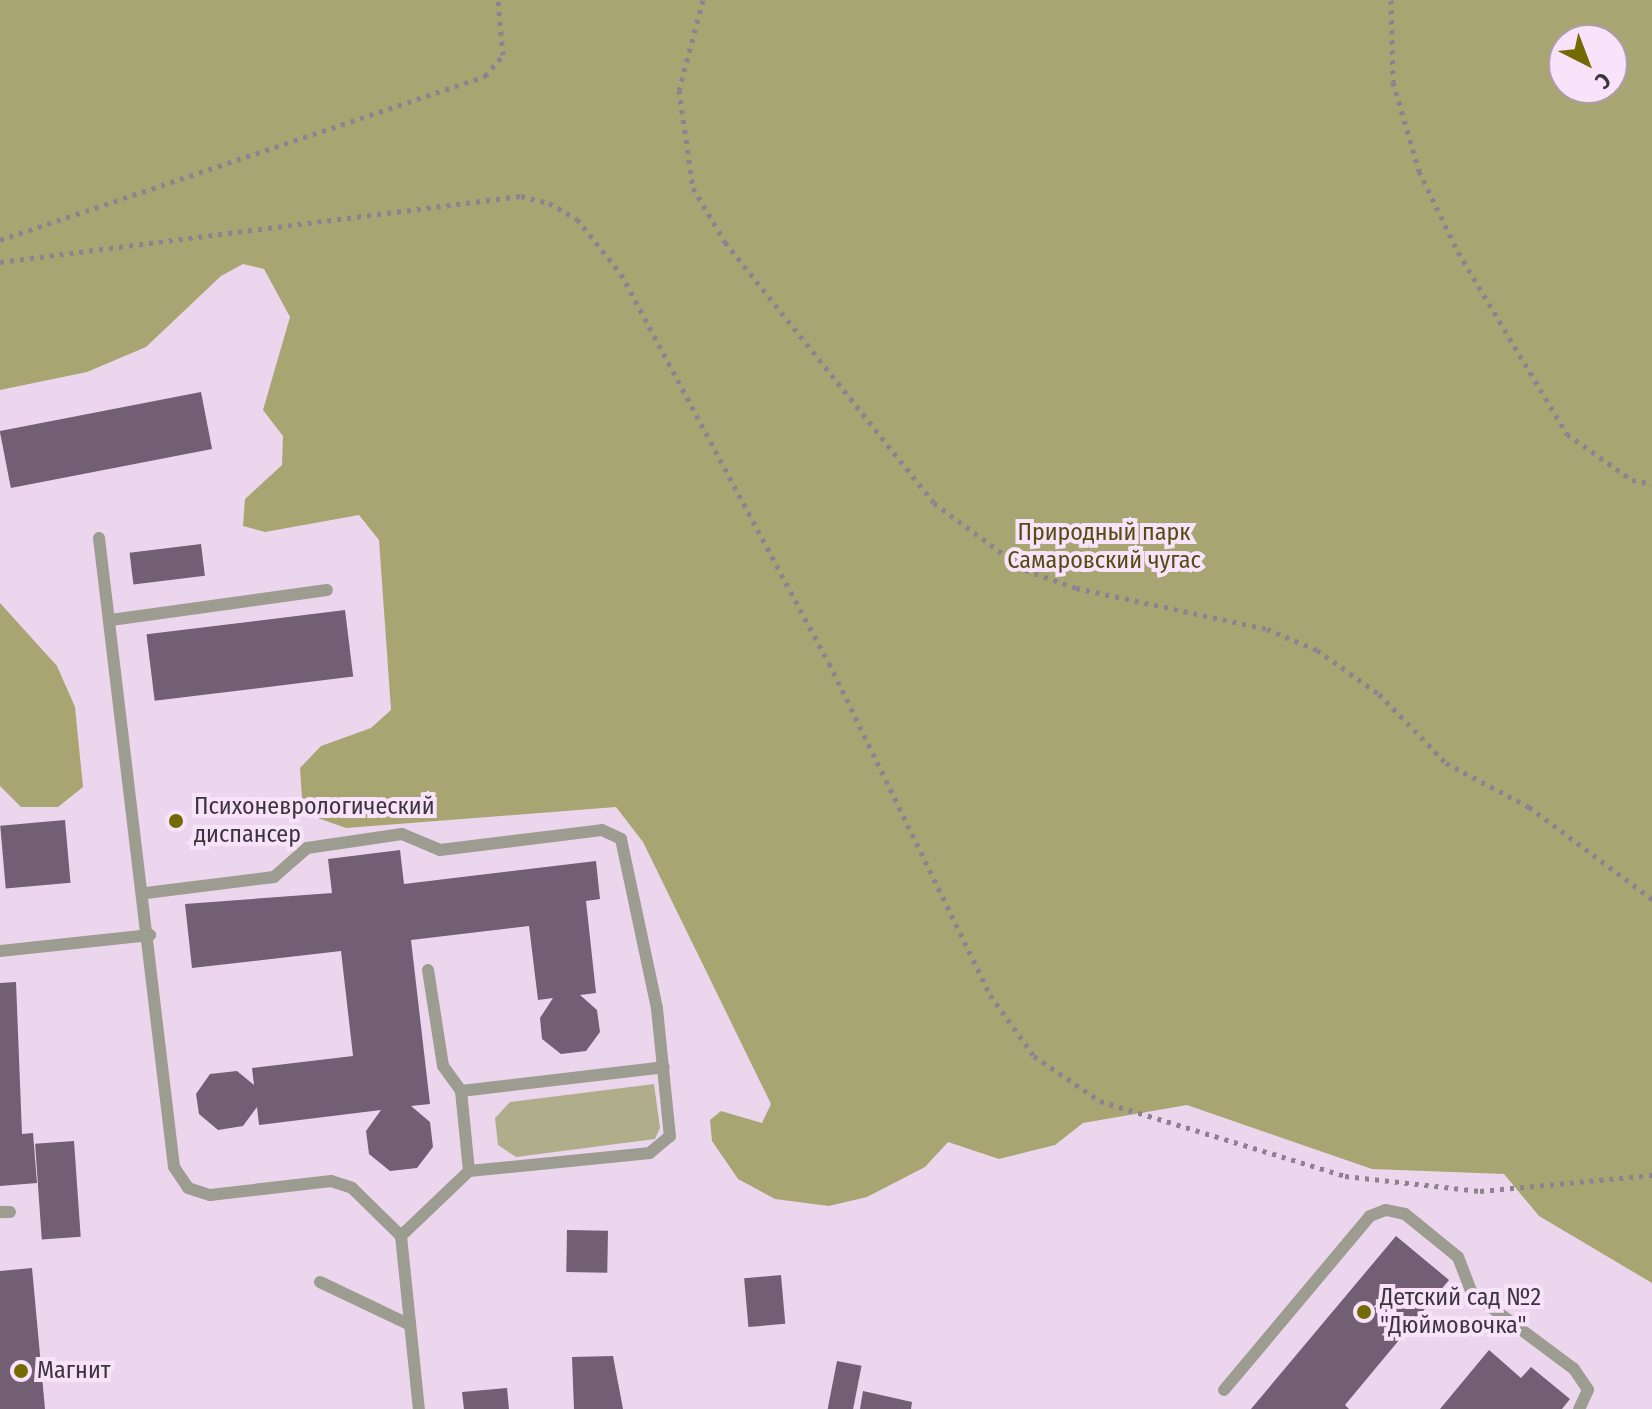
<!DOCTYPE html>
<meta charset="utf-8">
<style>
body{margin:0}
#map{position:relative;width:1652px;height:1409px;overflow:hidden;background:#ecd6ed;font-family:"Fira Sans Condensed",sans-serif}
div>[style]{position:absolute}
.green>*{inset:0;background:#b0ae8a}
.forest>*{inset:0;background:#a9a573}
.building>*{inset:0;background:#725f73;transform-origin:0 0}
.path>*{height:5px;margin-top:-2.5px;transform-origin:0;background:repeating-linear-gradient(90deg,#8f8190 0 4px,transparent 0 10px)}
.lane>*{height:12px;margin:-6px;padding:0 6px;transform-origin:6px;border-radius:6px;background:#9d9c90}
.dots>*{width:22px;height:22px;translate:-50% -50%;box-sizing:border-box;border:4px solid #f9e3fb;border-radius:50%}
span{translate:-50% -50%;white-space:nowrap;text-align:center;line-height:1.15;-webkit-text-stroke:8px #f9e3fb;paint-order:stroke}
.park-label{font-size:24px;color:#534d10}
.poi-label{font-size:24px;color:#3d353e}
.left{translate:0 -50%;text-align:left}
.north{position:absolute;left:1548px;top:24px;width:80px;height:80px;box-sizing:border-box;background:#f9e3fb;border:2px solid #ae9daf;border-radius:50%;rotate:138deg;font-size:22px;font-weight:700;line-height:32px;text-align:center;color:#3d353e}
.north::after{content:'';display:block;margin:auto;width:28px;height:36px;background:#736a03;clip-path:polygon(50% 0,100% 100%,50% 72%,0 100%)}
</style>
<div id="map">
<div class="green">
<i style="clip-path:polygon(654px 1084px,660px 1128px,655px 1139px,516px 1157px,498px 1145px,495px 1118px,510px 1102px)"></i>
</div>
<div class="forest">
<i style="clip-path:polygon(evenodd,0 0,1652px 0,1652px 1283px,1539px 1216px,1504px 1174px,1372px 1169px,1187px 1105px,1083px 1123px,1055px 1145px,999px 1159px,948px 1142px,925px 1167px,867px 1197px,829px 1206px,775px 1199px,738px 1179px,712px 1141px,710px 1120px,721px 1111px,762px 1123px,771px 1104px,643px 842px,616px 807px,346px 828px,315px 817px,302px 798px,300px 768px,321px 746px,371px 728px,391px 710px,379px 540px,359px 515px,265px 532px,243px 526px,245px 499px,282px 465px,283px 436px,263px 410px,290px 317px,264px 269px,243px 264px,221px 276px,146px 347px,87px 372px,0 390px,0 0,1612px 40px,1612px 88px,1564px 88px,1564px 40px,1612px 40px)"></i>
<i style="clip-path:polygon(0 603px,57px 666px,75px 707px,83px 787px,58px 807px,21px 807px,0 786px)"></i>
</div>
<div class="building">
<i style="left:201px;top:392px;width:58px;height:205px;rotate:79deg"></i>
<i style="left:201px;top:544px;width:32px;height:72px;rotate:83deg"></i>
<i style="left:345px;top:610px;width:67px;height:200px;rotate:83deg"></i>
<i style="left:65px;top:820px;width:63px;height:65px;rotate:85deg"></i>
<i style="clip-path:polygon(400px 850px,404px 884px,596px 861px,600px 899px,586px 901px,596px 993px,580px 995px,597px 1010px,600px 1032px,586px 1051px,561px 1054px,542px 1039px,540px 1018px,553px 998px,538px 1000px,529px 926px,411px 940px,430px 1104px,411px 1106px,430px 1122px,433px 1147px,417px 1168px,390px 1171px,369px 1154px,366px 1131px,381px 1110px,259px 1125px,257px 1107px,243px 1126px,218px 1130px,199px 1114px,196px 1094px,210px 1074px,237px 1071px,254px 1085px,252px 1068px,353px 1056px,341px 951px,192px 968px,185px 904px,332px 893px,328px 859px)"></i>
<i style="clip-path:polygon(16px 982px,22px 1134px,33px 1133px,37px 1183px,0 1186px,0 983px)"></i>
<i style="left:74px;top:1141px;width:96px;height:39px;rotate:86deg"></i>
<i style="left:567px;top:1230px;width:41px;height:42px;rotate:1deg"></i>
<i style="clip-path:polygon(1396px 1236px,1449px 1280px,1345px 1405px,1349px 1409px,1251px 1409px)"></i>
<i style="clip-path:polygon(32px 1268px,45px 1409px,0 1409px,0 1271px)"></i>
<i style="left:781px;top:1275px;width:49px;height:37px;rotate:85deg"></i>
<i style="clip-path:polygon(1489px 1350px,1521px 1378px,1531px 1367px,1570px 1399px,1562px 1409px,1440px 1409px)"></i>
<i style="clip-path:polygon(613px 1356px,623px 1409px,574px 1409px,572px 1357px)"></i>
<i style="left:837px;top:1361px;width:25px;height:49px;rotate:11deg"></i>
<i style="clip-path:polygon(507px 1388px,509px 1409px,464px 1409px,462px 1392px)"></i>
<i style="clip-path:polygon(863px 1391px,912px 1402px,911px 1409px,860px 1409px)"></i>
</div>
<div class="path">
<i style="left:703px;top:0;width:93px;rotate:104.9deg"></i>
<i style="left:679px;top:90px;width:99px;rotate:81.9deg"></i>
<i style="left:693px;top:188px;width:63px;rotate:59.3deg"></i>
<i style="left:725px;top:242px;width:334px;rotate:51.3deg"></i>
<i style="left:934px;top:503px;width:113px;rotate:36.4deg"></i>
<i style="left:1025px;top:570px;width:54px;rotate:19.4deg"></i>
<i style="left:1076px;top:588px;width:195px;rotate:12.1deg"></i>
<i style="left:1267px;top:629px;width:54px;rotate:22.8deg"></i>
<i style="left:1317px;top:650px;width:76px;rotate:35.4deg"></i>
<i style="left:1379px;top:694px;width:96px;rotate:45.8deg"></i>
<i style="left:1446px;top:763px;width:94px;rotate:27.9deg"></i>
<i style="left:1529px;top:807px;width:154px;rotate:36.8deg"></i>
<i style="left:1391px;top:0;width:82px;rotate:88.6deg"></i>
<i style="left:1393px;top:82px;width:93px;rotate:73.7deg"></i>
<i style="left:1419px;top:171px;width:90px;rotate:64.3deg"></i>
<i style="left:1458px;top:252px;width:212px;rotate:59.1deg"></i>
<i style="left:1567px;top:434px;width:80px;rotate:35.3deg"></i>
<i style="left:1632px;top:480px;width:20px;rotate:11deg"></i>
<i style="left:0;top:240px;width:512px;rotate:-18.68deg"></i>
<i style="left:485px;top:76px;width:28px;rotate:-49deg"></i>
<i style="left:503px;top:55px;width:55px;rotate:-95.2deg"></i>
<i style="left:0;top:262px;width:525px;rotate:-7.22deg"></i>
<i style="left:521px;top:196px;width:29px;rotate:14deg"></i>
<i style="left:549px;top:203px;width:32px;rotate:30deg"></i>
<i style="left:577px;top:219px;width:70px;rotate:51.3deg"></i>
<i style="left:621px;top:274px;width:441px;rotate:61.9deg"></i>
<i style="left:829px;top:663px;width:369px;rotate:64.1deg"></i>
<i style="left:990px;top:995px;width:75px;rotate:54.2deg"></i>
<i style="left:1034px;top:1056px;width:80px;rotate:34.3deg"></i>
<i style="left:1100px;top:1101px;width:256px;rotate:17deg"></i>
<i style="left:1345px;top:1176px;width:136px;rotate:6.3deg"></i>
<i style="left:1480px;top:1191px;width:173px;rotate:-5.3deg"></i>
</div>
<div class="lane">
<i style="left:99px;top:538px;width:633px;rotate:83.2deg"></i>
<i style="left:174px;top:1167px;width:25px;rotate:56deg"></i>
<i style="left:188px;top:1188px;width:23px;rotate:18deg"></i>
<i style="left:210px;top:1195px;width:122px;rotate:-6.6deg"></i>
<i style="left:331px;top:1181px;width:22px;rotate:18deg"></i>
<i style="left:352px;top:1188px;width:69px;rotate:44.4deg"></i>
<i style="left:401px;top:1236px;width:174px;rotate:84.1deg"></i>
<i style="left:111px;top:620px;width:218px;rotate:-7.9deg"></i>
<i style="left:146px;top:893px;width:129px;rotate:-7.1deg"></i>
<i style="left:274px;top:877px;width:44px;rotate:-41.3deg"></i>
<i style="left:307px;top:848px;width:96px;rotate:-8.4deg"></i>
<i style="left:402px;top:834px;width:41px;rotate:22.8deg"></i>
<i style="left:440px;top:850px;width:163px;rotate:-7deg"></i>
<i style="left:602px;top:830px;width:21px;rotate:25deg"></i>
<i style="left:621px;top:839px;width:174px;rotate:78deg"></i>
<i style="left:657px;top:1009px;width:128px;rotate:84.2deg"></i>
<i style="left:670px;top:1136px;width:26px;rotate:140deg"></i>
<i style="left:650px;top:1153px;width:182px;rotate:174.3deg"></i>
<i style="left:469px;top:1171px;width:94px;rotate:136.3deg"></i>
<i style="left:0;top:951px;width:151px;rotate:-6.1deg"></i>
<i style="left:428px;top:970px;width:97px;rotate:81.1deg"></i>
<i style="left:443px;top:1066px;width:31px;rotate:54deg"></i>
<i style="left:469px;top:1171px;width:80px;rotate:-95.7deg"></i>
<i style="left:461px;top:1091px;width:204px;rotate:-6.7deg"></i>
<i style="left:0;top:1212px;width:10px"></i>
<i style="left:320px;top:1282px;width:98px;rotate:25.5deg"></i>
<i style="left:1224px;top:1390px;width:227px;rotate:-50deg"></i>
<i style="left:1370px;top:1216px;width:17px;rotate:-21deg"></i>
<i style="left:1386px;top:1210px;width:19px;rotate:12deg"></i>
<i style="left:1405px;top:1214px;width:68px;rotate:39.1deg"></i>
<i style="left:1458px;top:1257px;width:39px;rotate:69deg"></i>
<i style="left:1472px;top:1293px;width:127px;rotate:36.7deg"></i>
<i style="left:1574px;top:1369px;width:25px;rotate:56deg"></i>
<i style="left:1588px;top:1390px;width:21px;rotate:115deg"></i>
</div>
<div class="dots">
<i style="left:176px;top:821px;background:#736a03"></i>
<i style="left:1364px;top:1312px;background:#736a03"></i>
<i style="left:21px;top:1371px;background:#736a03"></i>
</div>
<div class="park-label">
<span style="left:1104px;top:547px">Природный парк<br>Самаровский чугас</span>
</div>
<div class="poi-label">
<span class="left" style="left:194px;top:821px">Психоневрологический<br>диспансер</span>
<span class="left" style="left:1380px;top:1312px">Детский сад №2<br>"Дюймовочка"</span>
<span class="left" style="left:37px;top:1371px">Магнит</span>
</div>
<div class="north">С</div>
</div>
